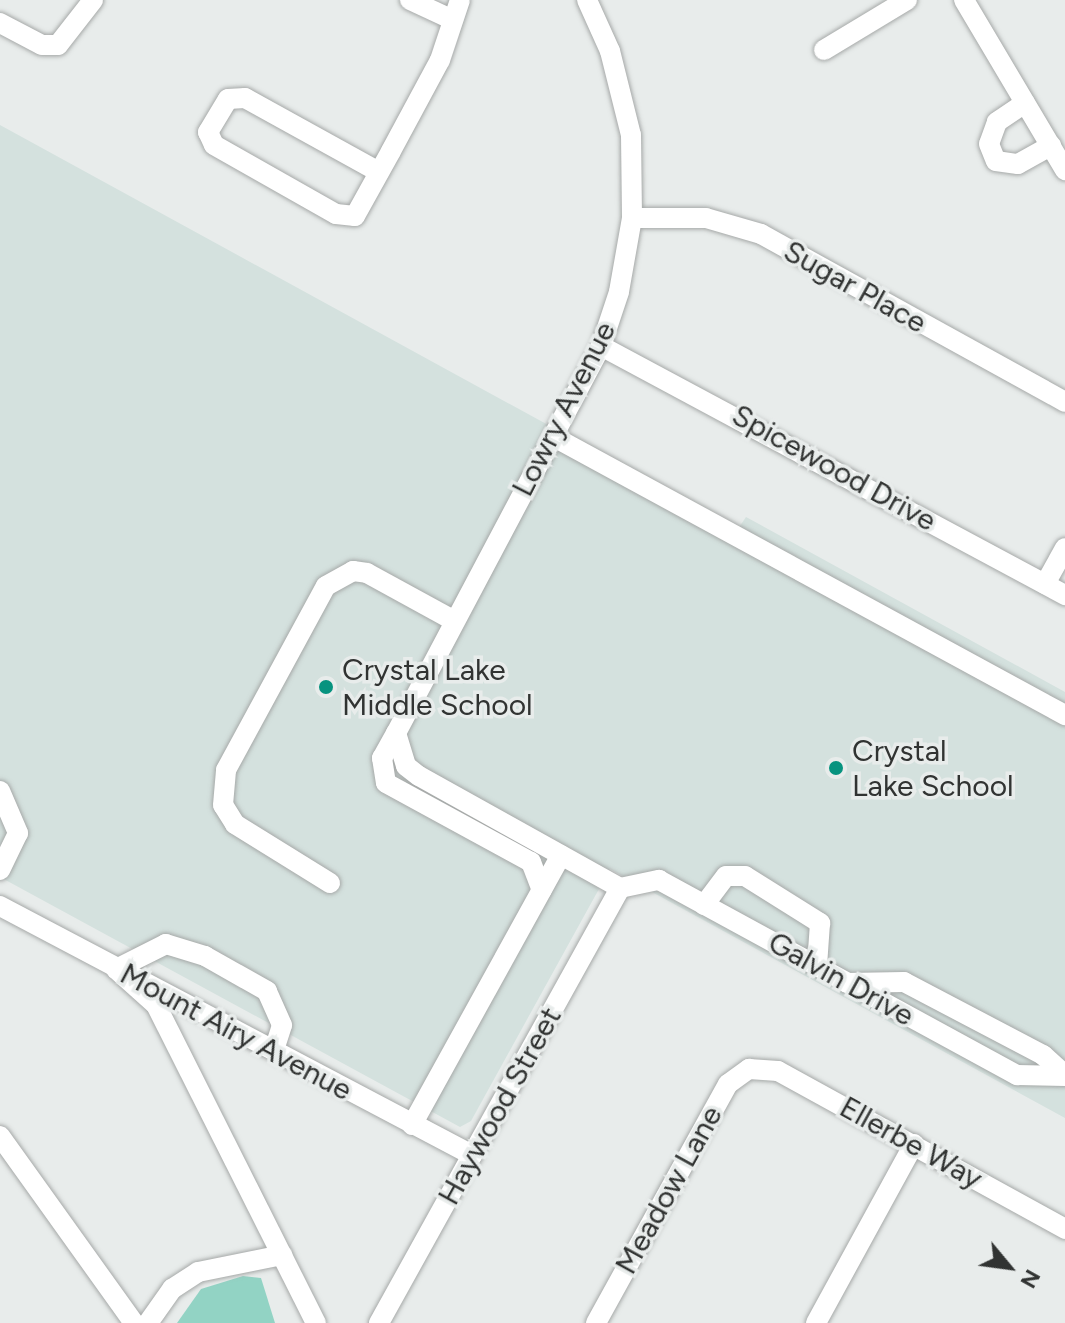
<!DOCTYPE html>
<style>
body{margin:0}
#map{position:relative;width:1065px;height:1323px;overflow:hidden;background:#e8eceb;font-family:Figtree,sans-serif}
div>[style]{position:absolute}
.built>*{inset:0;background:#d4e1de}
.green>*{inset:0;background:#92d3c4}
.roads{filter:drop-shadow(0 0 2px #a6a9a8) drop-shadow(0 0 2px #a6a9a8)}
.minor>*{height:20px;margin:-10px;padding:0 10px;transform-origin:10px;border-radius:10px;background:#fff}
.dots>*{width:22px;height:22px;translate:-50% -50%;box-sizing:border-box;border:4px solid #e8eceb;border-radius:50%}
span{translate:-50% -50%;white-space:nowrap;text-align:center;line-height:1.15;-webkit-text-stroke:7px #e8eceb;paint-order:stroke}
.street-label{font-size:30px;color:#313332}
.poi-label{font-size:30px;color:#313332}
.left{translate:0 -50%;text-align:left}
.north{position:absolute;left:969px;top:1227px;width:80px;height:80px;-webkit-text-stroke:6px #e8eceb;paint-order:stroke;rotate:119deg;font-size:22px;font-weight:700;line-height:32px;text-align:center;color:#313332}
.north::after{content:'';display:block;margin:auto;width:28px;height:36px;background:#313332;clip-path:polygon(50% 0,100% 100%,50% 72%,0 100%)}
</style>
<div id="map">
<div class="built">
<i style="clip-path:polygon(0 125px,738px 529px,746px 517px,1065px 692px,1065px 1118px,610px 869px,471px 1121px,460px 1127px,0 877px)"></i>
</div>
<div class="green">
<i style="clip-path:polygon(243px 1276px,261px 1278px,275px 1323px,177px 1323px,201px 1289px)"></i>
</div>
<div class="roads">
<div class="minor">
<i style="left:410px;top:0;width:47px;rotate:24.9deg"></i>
<i style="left:587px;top:0;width:56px;rotate:65.7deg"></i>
<i style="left:610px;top:51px;width:87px;rotate:76deg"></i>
<i style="left:631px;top:135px;width:83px;rotate:89.3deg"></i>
<i style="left:632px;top:218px;width:75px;rotate:100deg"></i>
<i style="left:619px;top:292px;width:57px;rotate:108.4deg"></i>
<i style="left:601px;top:346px;width:438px;rotate:117.9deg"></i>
<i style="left:396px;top:733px;width:34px;rotate:73deg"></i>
<i style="left:406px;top:766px;width:16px;rotate:38deg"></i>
<i style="left:419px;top:776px;width:230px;rotate:29.1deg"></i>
<i style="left:964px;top:0;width:198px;rotate:59.3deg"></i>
<i style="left:0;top:23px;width:47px;rotate:27.6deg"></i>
<i style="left:42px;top:45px;width:16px"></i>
<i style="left:58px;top:45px;width:57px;rotate:-52.1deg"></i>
<i style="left:824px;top:50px;width:97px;rotate:-31.1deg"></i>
<i style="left:1025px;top:103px;width:34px;rotate:146deg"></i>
<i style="left:997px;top:122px;width:23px;rotate:110deg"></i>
<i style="left:989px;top:144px;width:18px;rotate:68deg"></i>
<i style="left:996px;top:161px;width:22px;rotate:8deg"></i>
<i style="left:1018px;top:164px;width:38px;rotate:-29deg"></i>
<i style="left:379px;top:172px;width:153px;rotate:-151.1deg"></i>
<i style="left:245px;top:98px;width:17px;rotate:177deg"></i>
<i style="left:228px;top:99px;width:39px;rotate:121deg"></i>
<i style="left:208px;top:132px;width:14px;rotate:65deg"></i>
<i style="left:214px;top:145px;width:140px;rotate:29.5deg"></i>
<i style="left:336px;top:214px;width:19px;rotate:6deg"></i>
<i style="left:355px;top:216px;width:74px;rotate:-61deg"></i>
<i style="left:391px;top:151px;width:103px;rotate:-61.7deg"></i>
<i style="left:440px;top:60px;width:63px;rotate:-71.6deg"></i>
<i style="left:632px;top:218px;width:74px"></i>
<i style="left:706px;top:218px;width:57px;rotate:16.2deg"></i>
<i style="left:761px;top:234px;width:347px;rotate:28.9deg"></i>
<i style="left:601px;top:346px;width:527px;rotate:28.22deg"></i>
<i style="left:554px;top:437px;width:582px;rotate:28.55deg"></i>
<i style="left:1045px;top:584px;width:41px;rotate:-60.9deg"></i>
<i style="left:396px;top:733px;width:29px;rotate:119deg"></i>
<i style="left:382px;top:758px;width:25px;rotate:81deg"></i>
<i style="left:386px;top:783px;width:165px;rotate:28.6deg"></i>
<i style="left:531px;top:862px;width:30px;rotate:69deg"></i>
<i style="left:0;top:791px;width:46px;rotate:66.8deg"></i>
<i style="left:18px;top:833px;width:41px;rotate:115.9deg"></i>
<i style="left:330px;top:883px;width:112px;rotate:-148.2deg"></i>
<i style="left:235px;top:824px;width:22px;rotate:-122deg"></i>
<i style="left:223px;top:805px;width:35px;rotate:-85deg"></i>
<i style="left:226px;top:770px;width:209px;rotate:-61.5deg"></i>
<i style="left:326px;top:586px;width:31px;rotate:-29deg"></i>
<i style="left:353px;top:571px;width:14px;rotate:8deg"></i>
<i style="left:367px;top:573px;width:98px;rotate:28.7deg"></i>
<i style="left:620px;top:888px;width:40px;rotate:-12deg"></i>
<i style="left:659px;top:880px;width:408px;rotate:28.6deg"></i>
<i style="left:1017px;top:1075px;width:48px;rotate:1.2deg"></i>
<i style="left:704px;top:905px;width:36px;rotate:-53deg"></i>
<i style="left:726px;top:876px;width:19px"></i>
<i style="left:745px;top:876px;width:89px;rotate:32.1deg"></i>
<i style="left:820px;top:923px;width:43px;rotate:94deg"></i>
<i style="left:0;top:906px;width:534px;rotate:27.81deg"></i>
<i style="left:847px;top:983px;width:57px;rotate:-1deg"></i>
<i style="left:904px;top:982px;width:157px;rotate:27.7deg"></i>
<i style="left:1043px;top:1055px;width:30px;rotate:42deg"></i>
<i style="left:274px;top:1050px;width:26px;rotate:-72deg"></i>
<i style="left:282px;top:1025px;width:37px;rotate:-114deg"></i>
<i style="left:267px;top:991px;width:71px;rotate:-150.6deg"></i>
<i style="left:205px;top:956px;width:41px;rotate:-162.9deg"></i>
<i style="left:166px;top:944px;width:56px;rotate:153.4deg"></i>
<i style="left:116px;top:969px;width:54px;rotate:42deg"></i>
<i style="left:156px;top:1005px;width:356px;rotate:63.3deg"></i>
<i style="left:412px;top:1125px;width:308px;rotate:-61.1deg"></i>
<i style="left:0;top:1136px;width:230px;rotate:54.4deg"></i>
<i style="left:148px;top:1323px;width:42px;rotate:-54.8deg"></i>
<i style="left:172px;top:1289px;width:31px;rotate:-33deg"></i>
<i style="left:198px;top:1272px;width:86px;rotate:-11.4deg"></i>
<i style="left:379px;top:1323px;width:497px;rotate:-61deg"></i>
<i style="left:596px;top:1323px;width:273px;rotate:-61.1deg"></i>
<i style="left:728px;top:1084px;width:26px;rotate:-36deg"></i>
<i style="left:749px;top:1069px;width:29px;rotate:4deg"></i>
<i style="left:778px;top:1071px;width:328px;rotate:28.8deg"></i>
<i style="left:816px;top:1323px;width:204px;rotate:-61.3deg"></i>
</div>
</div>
<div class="dots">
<i style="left:326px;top:687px;background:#07937f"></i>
<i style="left:836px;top:768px;background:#07937f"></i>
</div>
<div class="street-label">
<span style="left:855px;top:287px;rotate:29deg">Sugar Place</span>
<span style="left:564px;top:409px;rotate:-63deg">Lowry Avenue</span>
<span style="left:834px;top:468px;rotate:29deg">Spicewood Drive</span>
<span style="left:841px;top:979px;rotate:29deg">Galvin Drive</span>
<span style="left:236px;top:1032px;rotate:28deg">Mount Airy Avenue</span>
<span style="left:500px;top:1106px;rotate:-61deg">Haywood Street</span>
<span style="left:911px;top:1143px;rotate:29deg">Ellerbe Way</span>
<span style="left:669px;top:1190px;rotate:-61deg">Meadow Lane</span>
</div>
<div class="poi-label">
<span class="left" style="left:342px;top:687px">Crystal Lake<br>Middle School</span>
<span class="left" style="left:852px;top:768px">Crystal<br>Lake School</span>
</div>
<div class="north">N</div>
</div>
